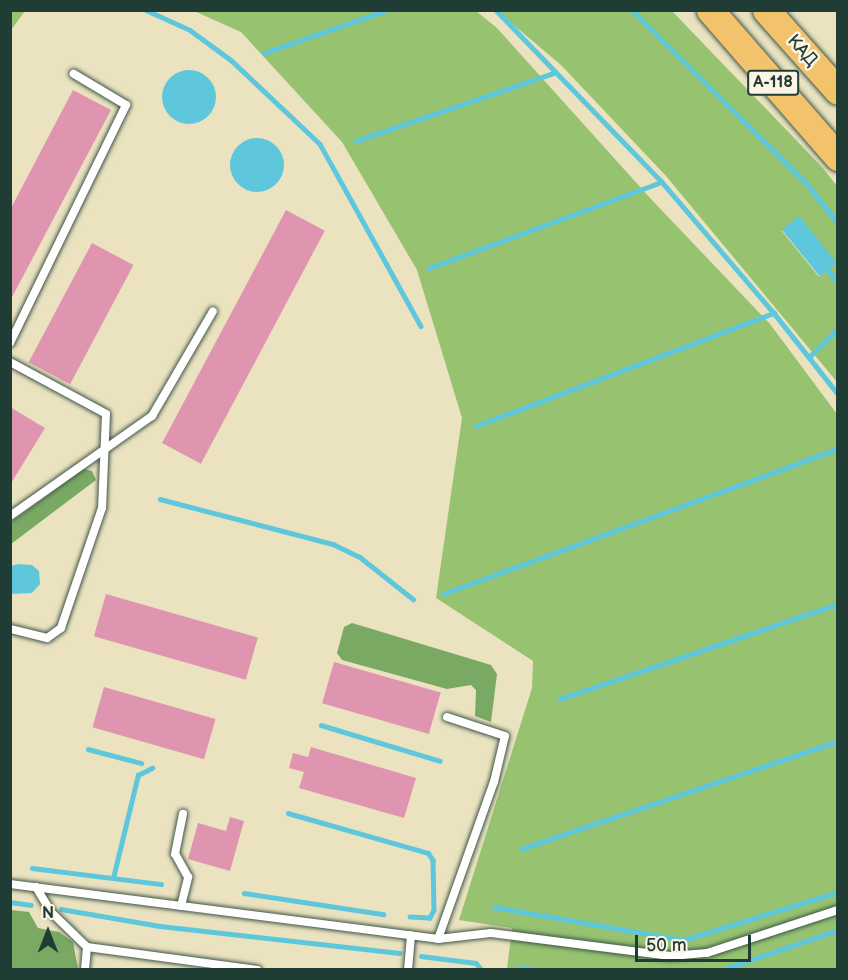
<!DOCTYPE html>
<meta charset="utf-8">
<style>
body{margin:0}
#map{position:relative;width:848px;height:980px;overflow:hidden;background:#ebe3c0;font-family:"Balsamiq Sans",sans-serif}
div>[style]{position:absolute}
.green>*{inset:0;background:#97c371}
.forest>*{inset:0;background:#79a963}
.water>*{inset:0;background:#5fc7db;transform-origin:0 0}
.round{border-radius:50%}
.stream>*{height:4.5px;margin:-2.25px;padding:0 2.25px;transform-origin:2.25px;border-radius:2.25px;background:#5fc7db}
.building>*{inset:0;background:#df95b0;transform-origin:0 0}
.roads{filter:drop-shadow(0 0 2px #3e5649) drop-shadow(0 0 2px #3e5649)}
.lane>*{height:8px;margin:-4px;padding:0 4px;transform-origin:4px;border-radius:4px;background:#fff}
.highway>*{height:27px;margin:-13.5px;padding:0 13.5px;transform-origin:13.5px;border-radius:13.5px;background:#f2c36a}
span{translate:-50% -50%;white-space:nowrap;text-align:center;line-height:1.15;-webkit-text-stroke:5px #fcf5e5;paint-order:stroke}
.shield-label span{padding:2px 4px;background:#fcf5e5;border:2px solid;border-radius:4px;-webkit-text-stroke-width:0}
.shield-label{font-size:16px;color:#1f3d34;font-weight:700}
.street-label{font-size:18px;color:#1f3d34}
.frame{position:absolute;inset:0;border:12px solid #1f3d34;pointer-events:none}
.north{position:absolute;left:18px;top:902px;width:60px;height:60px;-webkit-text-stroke:4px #fcf5e5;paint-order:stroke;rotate:0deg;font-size:16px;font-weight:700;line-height:24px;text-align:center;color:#1f3d34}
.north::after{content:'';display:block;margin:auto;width:21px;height:27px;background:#1f3d34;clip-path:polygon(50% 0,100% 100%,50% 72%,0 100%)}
.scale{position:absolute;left:635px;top:935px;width:116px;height:27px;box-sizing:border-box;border:3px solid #1f3d34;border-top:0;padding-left:8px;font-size:18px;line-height:21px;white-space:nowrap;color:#1f3d34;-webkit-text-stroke:4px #fcf5e5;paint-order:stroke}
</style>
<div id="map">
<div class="green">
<i style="clip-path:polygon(11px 10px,25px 11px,11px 30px,10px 11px)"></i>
<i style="clip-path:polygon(194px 11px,476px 11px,497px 28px,650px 198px,770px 324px,837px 414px,837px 969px,507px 969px,512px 928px,459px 920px,532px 688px,533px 661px,436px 598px,462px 418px,417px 270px,342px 142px,241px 32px)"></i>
<i style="clip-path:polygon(evenodd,497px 11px,672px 11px,822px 167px,837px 186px,837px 382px,666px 176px,561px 65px,497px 11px,799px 217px,836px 263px,819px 277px,782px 231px,799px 217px)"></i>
</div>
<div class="forest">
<i style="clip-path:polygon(84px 469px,92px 471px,96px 480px,11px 544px,11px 522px)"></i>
<i style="clip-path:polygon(352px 623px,491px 665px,497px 674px,491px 722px,475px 716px,476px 690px,471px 685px,447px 689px,342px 660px,337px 653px,344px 627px)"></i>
<i style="clip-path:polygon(11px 910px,29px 912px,38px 928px,59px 932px,73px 942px,78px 969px,11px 969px)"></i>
</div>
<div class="water">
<i class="round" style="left:162px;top:70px;width:54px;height:54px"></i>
<i class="round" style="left:230px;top:138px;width:54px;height:54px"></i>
<i style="left:799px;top:216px;width:60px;height:22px;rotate:51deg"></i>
<i style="clip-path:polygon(18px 564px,32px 565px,39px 571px,40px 584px,32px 593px,11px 594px,11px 566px)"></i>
</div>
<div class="stream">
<i style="left:146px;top:10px;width:48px;rotate:24.4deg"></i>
<i style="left:190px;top:30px;width:51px;rotate:36.2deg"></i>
<i style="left:231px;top:60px;width:122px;rotate:43.3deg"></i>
<i style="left:320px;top:144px;width:208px;rotate:61deg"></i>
<i style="left:496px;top:10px;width:239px;rotate:46deg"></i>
<i style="left:662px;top:182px;width:172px;rotate:49.5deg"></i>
<i style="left:774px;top:313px;width:103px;rotate:51.7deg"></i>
<i style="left:632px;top:10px;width:247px;rotate:44.8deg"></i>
<i style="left:807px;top:184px;width:50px;rotate:51.5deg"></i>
<i style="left:264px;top:53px;width:130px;rotate:-19.3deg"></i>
<i style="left:356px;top:141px;width:208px;rotate:-19deg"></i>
<i style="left:429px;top:268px;width:248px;rotate:-20.3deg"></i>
<i style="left:828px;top:270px;width:16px;rotate:52deg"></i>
<i style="left:809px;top:357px;width:40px;rotate:-44deg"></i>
<i style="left:476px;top:426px;width:319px;rotate:-20.8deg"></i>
<i style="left:160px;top:499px;width:179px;rotate:14.6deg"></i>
<i style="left:333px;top:544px;width:30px;rotate:26deg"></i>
<i style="left:360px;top:557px;width:68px;rotate:38.4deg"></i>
<i style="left:443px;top:594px;width:421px;rotate:-20.2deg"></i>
<i style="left:560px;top:699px;width:294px;rotate:-18.9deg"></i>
<i style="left:321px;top:725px;width:124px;rotate:16.8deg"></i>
<i style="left:88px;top:749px;width:55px;rotate:14.8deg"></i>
<i style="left:288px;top:813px;width:146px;rotate:15.9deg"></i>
<i style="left:428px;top:853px;width:9px;rotate:54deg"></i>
<i style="left:433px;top:860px;width:50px;rotate:88.9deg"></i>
<i style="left:434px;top:910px;width:9px;rotate:117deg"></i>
<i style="left:430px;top:918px;width:20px;rotate:-177deg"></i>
<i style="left:521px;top:849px;width:335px;rotate:-18.8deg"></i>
<i style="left:32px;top:868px;width:130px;rotate:7.1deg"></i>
<i style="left:113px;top:878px;width:106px;rotate:-76.4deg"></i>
<i style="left:138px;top:775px;width:16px;rotate:-27deg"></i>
<i style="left:244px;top:893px;width:141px;rotate:8.6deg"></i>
<i style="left:10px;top:902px;width:21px;rotate:8deg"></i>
<i style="left:494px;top:907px;width:192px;rotate:9.9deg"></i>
<i style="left:683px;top:940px;width:162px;rotate:-17.2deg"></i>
<i style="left:61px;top:909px;width:100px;rotate:9.7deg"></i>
<i style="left:160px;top:926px;width:241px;rotate:6.4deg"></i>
<i style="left:421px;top:956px;width:55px;rotate:7.3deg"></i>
<i style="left:476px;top:963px;width:9px;rotate:49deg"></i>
<i style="left:519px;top:967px;width:22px;rotate:8deg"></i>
<i style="left:721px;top:970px;width:124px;rotate:-18.9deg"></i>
</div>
<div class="building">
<i style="clip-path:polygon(73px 90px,111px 110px,10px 301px,10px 210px)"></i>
<i style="left:286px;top:210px;width:44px;height:264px;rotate:28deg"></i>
<i style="left:92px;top:243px;width:47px;height:135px;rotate:28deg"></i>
<i style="clip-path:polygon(10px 407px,45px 428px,10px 485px)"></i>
<i style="left:106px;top:594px;width:158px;height:44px;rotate:16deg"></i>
<i style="left:334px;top:662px;width:111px;height:43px;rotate:16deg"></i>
<i style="left:104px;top:687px;width:116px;height:42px;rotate:16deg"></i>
<i style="clip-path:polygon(311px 747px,416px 778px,404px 818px,299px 788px,304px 772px,289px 768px,293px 753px,308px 757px)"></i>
<i style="clip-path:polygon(230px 817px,244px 821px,230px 871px,188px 859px,198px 823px,226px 831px)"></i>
</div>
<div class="roads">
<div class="lane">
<i style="left:10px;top:343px;width:265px;rotate:-64deg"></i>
<i style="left:126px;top:105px;width:61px;rotate:-149.2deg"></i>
<i style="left:10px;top:362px;width:109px;rotate:28.4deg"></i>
<i style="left:106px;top:414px;width:94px;rotate:92.4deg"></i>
<i style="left:102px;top:508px;width:127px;rotate:108.9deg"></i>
<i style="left:61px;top:628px;width:17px;rotate:144deg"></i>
<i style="left:47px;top:638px;width:38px;rotate:-166deg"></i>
<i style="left:10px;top:516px;width:174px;rotate:-35.2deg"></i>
<i style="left:152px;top:416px;width:121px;rotate:-59.8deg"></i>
<i style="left:10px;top:884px;width:432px;rotate:7.3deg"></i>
<i style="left:438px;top:939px;width:53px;rotate:-6.5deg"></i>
<i style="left:491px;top:933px;width:181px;rotate:7.3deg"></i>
<i style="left:671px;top:956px;width:36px;rotate:-5deg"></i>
<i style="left:707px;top:953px;width:138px;rotate:-18.2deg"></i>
<i style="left:36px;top:887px;width:29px;rotate:59deg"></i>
<i style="left:51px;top:912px;width:50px;rotate:44.2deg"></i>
<i style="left:87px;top:947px;width:23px;rotate:95deg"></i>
<i style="left:181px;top:906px;width:30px;rotate:-76deg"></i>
<i style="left:188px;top:877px;width:26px;rotate:-119deg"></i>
<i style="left:175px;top:854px;width:41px;rotate:-78.7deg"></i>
<i style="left:438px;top:939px;width:167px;rotate:-70.4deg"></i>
<i style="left:494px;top:782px;width:47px;rotate:-76.6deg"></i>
<i style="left:505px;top:736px;width:61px;rotate:-161.9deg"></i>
<i style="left:87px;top:947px;width:172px;rotate:7.7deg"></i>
<i style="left:408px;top:970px;width:35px;rotate:-85deg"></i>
</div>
<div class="highway">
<i style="left:710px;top:10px;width:195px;rotate:49deg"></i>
<i style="left:766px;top:10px;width:108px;rotate:48.4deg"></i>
</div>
</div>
<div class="shield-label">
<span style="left:773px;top:83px">А-118</span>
</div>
<div class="street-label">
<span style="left:802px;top:51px;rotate:48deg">КАД</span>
</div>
<div class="frame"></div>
<div class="north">N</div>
<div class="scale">50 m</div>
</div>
